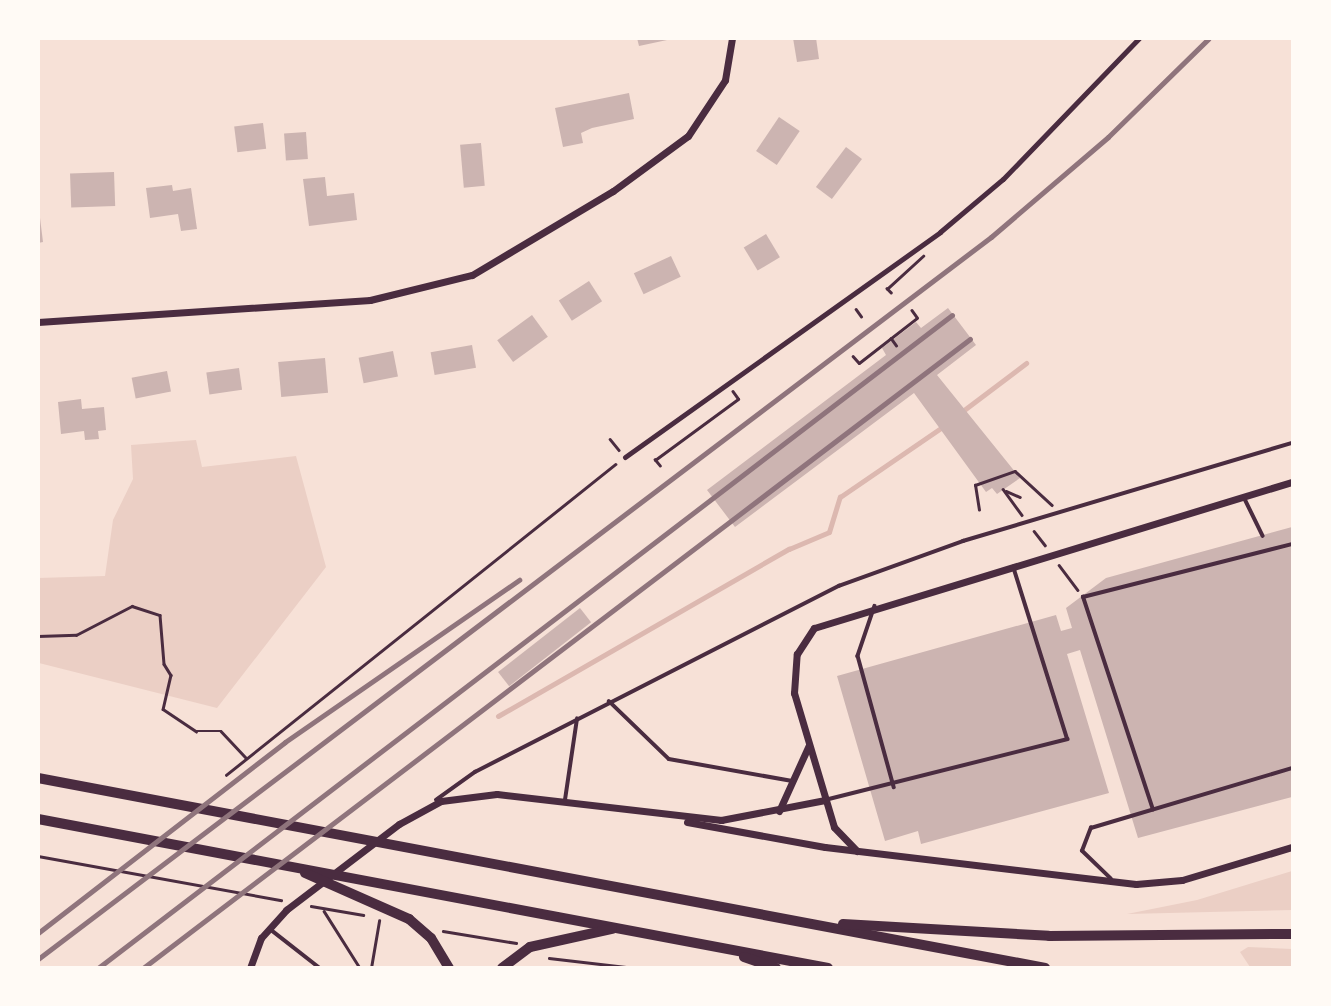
<!DOCTYPE html>
<style>
body{margin:0}
#map{position:relative;width:1331px;height:1006px;overflow:hidden;background:#f7e1d7;font-family:"IBM Plex Sans",sans-serif}
div>[style]{position:absolute}
.green>*{inset:0;background:#ebcfc5}
.stream>*{height:5px;margin:-2.5px;padding:0 2.5px;transform-origin:2.5px;border-radius:2.5px;background:#dcb8b0}
.building>*{inset:0;background:#ccb4b1;transform-origin:0 0}
.path>*{height:2.5px;margin:-1.25px;padding:0 1.25px;transform-origin:1.25px;border-radius:1.25px;background:#4a2c40}
.service>*{height:3.5px;margin:-1.75px;padding:0 1.75px;transform-origin:1.75px;border-radius:1.75px;background:#4a2c40}
.pedestrian>*{height:5px;margin:-2.5px;padding:0 2.5px;transform-origin:2.5px;border-radius:2.5px;background:#4a2c40}
.minor>*{height:7px;margin:-3.5px;padding:0 3.5px;transform-origin:3.5px;border-radius:3.5px;background:#4a2c40}
.primary>*{height:10px;margin:-5px;padding:0 5px;transform-origin:5px;border-radius:5px;background:#4a2c40}
.rail>*{height:5px;margin:-2.5px;padding:0 2.5px;transform-origin:2.5px;border-radius:2.5px;background:#8f747c}
span{translate:-50% -50%;white-space:nowrap;text-align:center;line-height:1.15;-webkit-text-stroke:6px #fffaf5;paint-order:stroke}
.frame{position:absolute;inset:0;border:40px solid #fffaf5;pointer-events:none}
</style>
<div id="map">
<div class="green">
<i style="clip-path:polygon(196px 440px,202px 467px,296px 456px,326px 567px,217px 708px,39px 663px,38px 578px,105px 576px,113px 520px,133px 479px,131px 445px)"></i>
<i style="clip-path:polygon(1292px 871px,1292px 910px,1127px 914px,1197px 900px)"></i>
<i style="clip-path:polygon(1248px 947px,1292px 949px,1292px 967px,1250px 967px,1240px 952px)"></i>
</div>
<div class="stream">
<i style="left:960px;top:413px;width:83px;rotate:-37.1deg"></i>
<i style="left:498px;top:716px;width:336px;rotate:-29.9deg"></i>
<i style="left:789px;top:549px;width:43px;rotate:-23deg"></i>
<i style="left:829px;top:532px;width:37px;rotate:-73deg"></i>
<i style="left:840px;top:497px;width:127px;rotate:-34.4deg"></i>
</div>
<div class="building">
<i style="clip-path:polygon(637px 38px,667px 38px,667px 40px,639px 46px)"></i>
<i style="clip-path:polygon(793px 38px,816px 38px,819px 59px,797px 62px)"></i>
<i style="clip-path:polygon(629px 93px,634px 119px,592px 128px,581px 133px,583px 143px,563px 147px,555px 108px)"></i>
<i style="left:779px;top:117px;width:25px;height:41px;rotate:34deg"></i>
<i style="left:263px;top:123px;width:26px;height:29px;rotate:83deg"></i>
<i style="left:306px;top:132px;width:27px;height:22px;rotate:86deg"></i>
<i style="left:481px;top:143px;width:43px;height:21px;rotate:85deg"></i>
<i style="left:846px;top:147px;width:20px;height:50px;rotate:37deg"></i>
<i style="left:114px;top:172px;width:34px;height:44px;rotate:88deg"></i>
<i style="clip-path:polygon(325px 177px,327px 196px,354px 193px,357px 220px,309px 226px,303px 179px)"></i>
<i style="clip-path:polygon(172px 185px,173px 191px,191px 188px,197px 229px,181px 231px,178px 214px,150px 218px,146px 188px)"></i>
<i style="clip-path:polygon(38px 202px,43px 242px,38px 243px)"></i>
<i style="left:766px;top:234px;width:27px;height:26px;rotate:59deg"></i>
<i style="left:671px;top:256px;width:23px;height:41px;rotate:65deg"></i>
<i style="left:589px;top:281px;width:24px;height:36px;rotate:57deg"></i>
<i style="clip-path:polygon(948px 308px,976px 345px,937px 375px,1020px 478px,997px 494px,992px 488px,986px 492px,914px 393px,735px 527px,707px 490px,886px 355px,882px 348px,916px 322px,921px 328px)"></i>
<i style="left:532px;top:315px;width:27px;height:43px;rotate:54deg"></i>
<i style="left:472px;top:345px;width:23px;height:42px;rotate:80deg"></i>
<i style="left:393px;top:351px;width:26px;height:35px;rotate:79deg"></i>
<i style="left:325px;top:358px;width:35px;height:47px;rotate:85deg"></i>
<i style="left:239px;top:368px;width:22px;height:33px;rotate:82deg"></i>
<i style="left:167px;top:371px;width:21px;height:36px;rotate:79deg"></i>
<i style="clip-path:polygon(81px 399px,82px 409px,104px 407px,106px 430px,98px 431px,99px 439px,85px 440px,84px 431px,61px 434px,58px 402px)"></i>
<i style="clip-path:polygon(1292px 527px,1292px 797px,1138px 838px,1080px 650px,1067px 654px,1109px 793px,921px 844px,918px 831px,885px 841px,837px 676px,1056px 615px,1061px 631px,1072px 628px,1066px 608px,1106px 578px)"></i>
<i style="left:580px;top:608px;width:18px;height:104px;rotate:52deg"></i>
</div>
<div class="path">
<i style="left:891px;top:293px;width:6px;rotate:-135deg"></i>
<i style="left:887px;top:289px;width:49px;rotate:-42.5deg"></i>
<i style="left:856px;top:309px;width:9px;rotate:54deg"></i>
<i style="left:891px;top:338px;width:9px;rotate:54deg"></i>
<i style="left:853px;top:356px;width:9px;rotate:49deg"></i>
<i style="left:859px;top:363px;width:73px;rotate:-37.8deg"></i>
<i style="left:917px;top:318px;width:9px;rotate:-126deg"></i>
<i style="left:610px;top:439px;width:14px;rotate:51deg"></i>
<i style="left:660px;top:466px;width:8px;rotate:-130deg"></i>
<i style="left:655px;top:460px;width:103px;rotate:-36.3deg"></i>
<i style="left:738px;top:399px;width:9px;rotate:-126deg"></i>
<i style="left:1003px;top:489px;width:32px;rotate:54deg"></i>
<i style="left:1006px;top:491px;width:15px;rotate:23deg"></i>
<i style="left:979px;top:510px;width:25px;rotate:-99deg"></i>
<i style="left:975px;top:485px;width:42px;rotate:-19.3deg"></i>
<i style="left:1015px;top:471px;width:50px;rotate:42.6deg"></i>
<i style="left:1034px;top:531px;width:18px;rotate:52deg"></i>
<i style="left:1059px;top:565px;width:31px;rotate:53deg"></i>
<i style="left:38px;top:636px;width:38px;rotate:-2deg"></i>
<i style="left:76px;top:635px;width:63px;rotate:-27.4deg"></i>
<i style="left:132px;top:606px;width:29px;rotate:18deg"></i>
<i style="left:160px;top:615px;width:49px;rotate:85.3deg"></i>
<i style="left:164px;top:664px;width:13px;rotate:58deg"></i>
<i style="left:171px;top:675px;width:35px;rotate:103deg"></i>
<i style="left:163px;top:709px;width:40px;rotate:34deg"></i>
<i style="left:196px;top:731px;width:25px"></i>
<i style="left:221px;top:731px;width:37px;rotate:47deg"></i>
<i style="left:226px;top:775px;width:498px;rotate:-38.6deg"></i>
<i style="left:38px;top:856px;width:247px;rotate:10.3deg"></i>
<i style="left:311px;top:906px;width:53px;rotate:9.8deg"></i>
<i style="left:324px;top:911px;width:67px;rotate:57.7deg"></i>
<i style="left:443px;top:931px;width:74px;rotate:9.3deg"></i>
<i style="left:549px;top:958px;width:88px;rotate:6.6deg"></i>
<i style="left:371px;top:968px;width:48px;rotate:-80.3deg"></i>
</div>
<div class="service">
<i style="left:1244px;top:497px;width:43px;rotate:64deg"></i>
<i style="left:875px;top:606px;width:53px;rotate:108.8deg"></i>
<i style="left:858px;top:656px;width:136px;rotate:74.6deg"></i>
<i style="left:609px;top:701px;width:83px;rotate:44deg"></i>
<i style="left:669px;top:759px;width:125px;rotate:10.1deg"></i>
<i style="left:436px;top:800px;width:48px;rotate:-35.7deg"></i>
<i style="left:475px;top:772px;width:409px;rotate:-27.1deg"></i>
<i style="left:839px;top:586px;width:132px;rotate:-19.9deg"></i>
<i style="left:963px;top:541px;width:343px;rotate:-16.6deg"></i>
<i style="left:565px;top:800px;width:82px;rotate:-81.6deg"></i>
<i style="left:825px;top:800px;width:250px;rotate:-14.1deg"></i>
<i style="left:1067px;top:739px;width:180px;rotate:-107.4deg"></i>
<i style="left:1153px;top:810px;width:224px;rotate:-108.2deg"></i>
<i style="left:1083px;top:597px;width:216px;rotate:-14.2deg"></i>
<i style="left:1111px;top:879px;width:40px;rotate:-136deg"></i>
<i style="left:1082px;top:851px;width:25px;rotate:-69deg"></i>
<i style="left:1091px;top:828px;width:210px;rotate:-16.6deg"></i>
<i style="left:270px;top:929px;width:63px;rotate:38deg"></i>
</div>
<div class="pedestrian">
<i style="left:625px;top:457px;width:387px;rotate:-35.5deg"></i>
<i style="left:940px;top:232px;width:82px;rotate:-40.1deg"></i>
<i style="left:1003px;top:179px;width:196px;rotate:-46deg"></i>
</div>
<div class="minor">
<i style="left:38px;top:322px;width:333px;rotate:-3.8deg"></i>
<i style="left:370px;top:300px;width:105px;rotate:-13.8deg"></i>
<i style="left:472px;top:275px;width:164px;rotate:-30.8deg"></i>
<i style="left:613px;top:191px;width:93px;rotate:-36.3deg"></i>
<i style="left:688px;top:136px;width:67px;rotate:-56.5deg"></i>
<i style="left:725px;top:80px;width:43px;rotate:-80.5deg"></i>
<i style="left:779px;top:811px;width:72px;rotate:-65.6deg"></i>
<i style="left:687px;top:822px;width:140px;rotate:10.3deg"></i>
<i style="left:825px;top:847px;width:313px;rotate:6.8deg"></i>
<i style="left:1136px;top:884px;width:46px;rotate:-5deg"></i>
<i style="left:1182px;top:880px;width:115px;rotate:-16.7deg"></i>
<i style="left:857px;top:851px;width:33px;rotate:-134deg"></i>
<i style="left:834px;top:827px;width:140px;rotate:-106.6deg"></i>
<i style="left:794px;top:693px;width:39px;rotate:-86deg"></i>
<i style="left:797px;top:654px;width:31px;rotate:-57deg"></i>
<i style="left:814px;top:628px;width:500px;rotate:-17deg"></i>
<i style="left:250px;top:968px;width:32px;rotate:-70deg"></i>
<i style="left:261px;top:938px;width:38px;rotate:-48deg"></i>
<i style="left:286px;top:910px;width:142px;rotate:-37.3deg"></i>
<i style="left:399px;top:824px;width:48px;rotate:-28.7deg"></i>
<i style="left:441px;top:801px;width:56px;rotate:-7.1deg"></i>
<i style="left:497px;top:794px;width:226px;rotate:6.6deg"></i>
<i style="left:721px;top:820px;width:106px;rotate:-10.9deg"></i>
</div>
<div class="primary">
<i style="left:38px;top:778px;width:1025px;rotate:10.68deg"></i>
<i style="left:38px;top:819px;width:804px;rotate:10.68deg"></i>
<i style="left:305px;top:873px;width:114px;rotate:23.9deg"></i>
<i style="left:409px;top:919px;width:29px;rotate:41deg"></i>
<i style="left:431px;top:938px;width:35px;rotate:59deg"></i>
<i style="left:843px;top:924px;width:206px;rotate:3.3deg"></i>
<i style="left:1049px;top:936px;width:243px;rotate:-0.5deg"></i>
<i style="left:744px;top:957px;width:34px;rotate:19deg"></i>
<i style="left:502px;top:968px;width:35px;rotate:-37deg"></i>
<i style="left:530px;top:947px;width:84px;rotate:-12.4deg"></i>
</div>
<div class="rail">
<i style="left:38px;top:933px;width:312px;rotate:-37.7deg"></i>
<i style="left:285px;top:742px;width:285px;rotate:-34.7deg"></i>
<i style="left:38px;top:959px;width:1196px;rotate:-37.15deg"></i>
<i style="left:991px;top:237px;width:154px;rotate:-40.5deg"></i>
<i style="left:1108px;top:137px;width:141px;rotate:-44.4deg"></i>
<i style="left:98px;top:968px;width:1075px;rotate:-37.4deg"></i>
<i style="left:143px;top:968px;width:1039px;rotate:-37.26deg"></i>
</div>
<div class="frame"></div>
</div>
